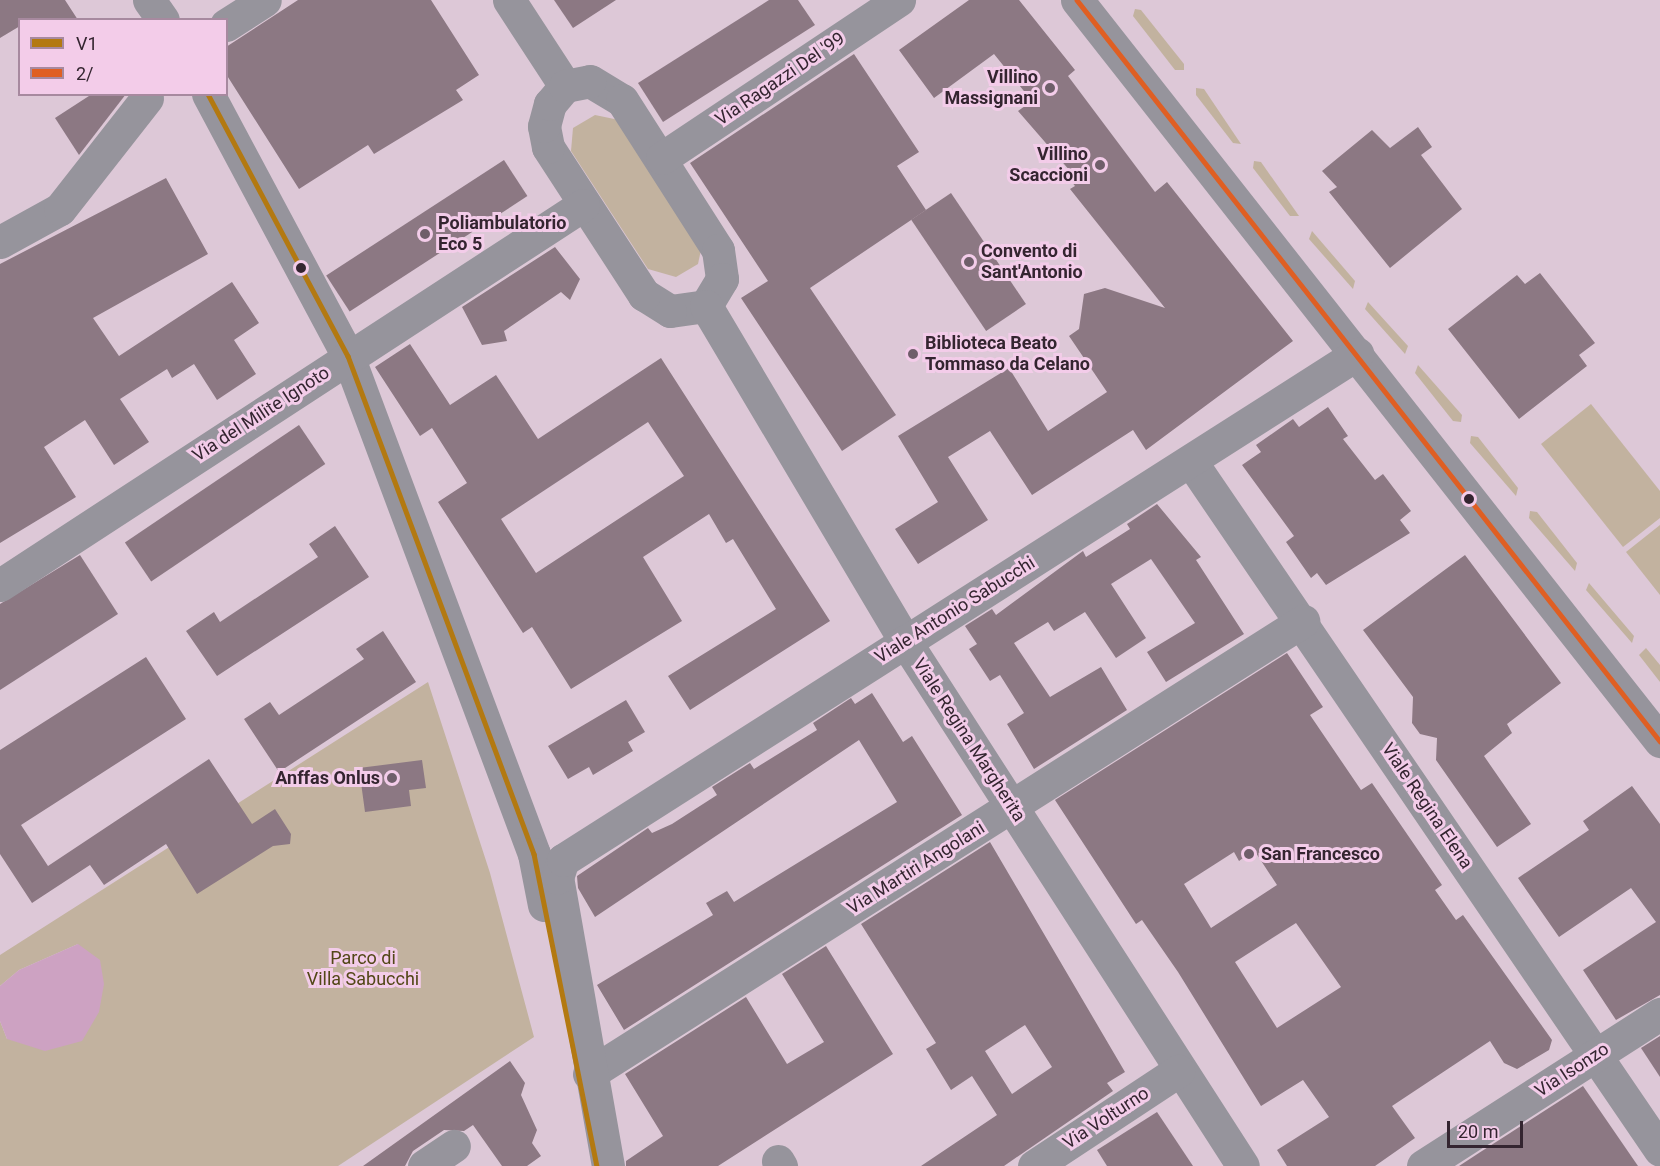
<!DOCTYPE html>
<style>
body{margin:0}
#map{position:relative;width:1660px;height:1166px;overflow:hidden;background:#ddc8d7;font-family:Roboto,sans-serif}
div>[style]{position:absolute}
.green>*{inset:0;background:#c2b29f}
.water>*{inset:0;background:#cda2c2}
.building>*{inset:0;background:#8c7883;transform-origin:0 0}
.minor>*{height:33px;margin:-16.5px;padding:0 16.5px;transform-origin:16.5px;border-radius:16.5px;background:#96949c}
.bus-1>*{height:4.5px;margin:-2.25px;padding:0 2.25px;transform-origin:2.25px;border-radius:2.25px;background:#b37911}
.bus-2>*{height:4.5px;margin:-2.25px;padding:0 2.25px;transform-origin:2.25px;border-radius:2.25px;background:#df5f23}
.dots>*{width:16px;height:16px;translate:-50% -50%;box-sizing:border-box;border:3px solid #f3cce9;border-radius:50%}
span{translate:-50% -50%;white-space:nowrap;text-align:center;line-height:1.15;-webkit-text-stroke:6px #f3cce9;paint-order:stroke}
.poi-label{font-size:18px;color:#342530;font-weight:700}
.right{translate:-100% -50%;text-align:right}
.left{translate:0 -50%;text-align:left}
.street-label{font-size:18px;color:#342530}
.park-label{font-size:18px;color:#524717}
.legend{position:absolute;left:18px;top:18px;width:210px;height:78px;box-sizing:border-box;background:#f3cce9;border:2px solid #a7899f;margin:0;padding:8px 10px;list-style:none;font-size:18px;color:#342530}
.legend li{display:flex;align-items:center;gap:12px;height:30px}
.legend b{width:30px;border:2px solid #a7899f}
.scale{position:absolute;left:1447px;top:1121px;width:76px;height:27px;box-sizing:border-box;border:3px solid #342530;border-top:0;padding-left:8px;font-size:18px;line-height:21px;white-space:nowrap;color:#342530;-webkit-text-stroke:4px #f3cce9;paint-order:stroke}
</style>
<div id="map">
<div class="green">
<i style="clip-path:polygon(1135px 9px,1141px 10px,1184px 64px,1184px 70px,1175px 70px,1133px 16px)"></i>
<i style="clip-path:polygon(1196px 88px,1204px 89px,1241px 144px,1233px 143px,1196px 95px)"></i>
<i style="clip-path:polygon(595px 115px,619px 120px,702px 245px,698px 264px,676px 277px,648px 269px,571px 151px,573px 128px)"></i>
<i style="clip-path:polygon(1254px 161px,1261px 162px,1299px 216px,1290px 216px,1253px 168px)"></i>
<i style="clip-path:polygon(1312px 231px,1355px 281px,1353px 289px,1309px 239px)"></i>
<i style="clip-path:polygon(1368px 302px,1408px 346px,1405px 354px,1365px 309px)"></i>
<i style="clip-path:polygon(1418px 365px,1462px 415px,1461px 422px,1453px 421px,1415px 373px)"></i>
<i style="clip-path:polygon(1591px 404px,1660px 491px,1660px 518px,1623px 547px,1541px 444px)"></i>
<i style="clip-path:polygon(1471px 436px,1478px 437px,1518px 488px,1516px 496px,1470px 443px)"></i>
<i style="clip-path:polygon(1530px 511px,1537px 512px,1577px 563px,1575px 571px,1529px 518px)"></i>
<i style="clip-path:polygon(1660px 525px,1660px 595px,1626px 552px)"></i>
<i style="clip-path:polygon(1589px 583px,1634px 636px,1632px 643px,1586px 590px)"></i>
<i style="clip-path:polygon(1646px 648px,1660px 665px,1660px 682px,1639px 655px)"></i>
<i style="clip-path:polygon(428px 682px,490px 873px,534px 1037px,338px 1166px,0 1166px,0 1021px,7px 1039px,78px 944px,19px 970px,0 986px,0 955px)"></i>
</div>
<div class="water">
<i style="clip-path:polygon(78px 944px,100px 960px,104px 984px,99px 1012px,82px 1041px,45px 1051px,7px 1039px,0 1021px,0 986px,19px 970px)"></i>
</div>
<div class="building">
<i style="clip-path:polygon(0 0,65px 0,78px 20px,20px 20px,20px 26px,0 38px)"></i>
<i style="clip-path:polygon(298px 0,431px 0,479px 75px,456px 90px,463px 100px,374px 154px,368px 145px,299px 189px,226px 74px,226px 47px)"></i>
<i style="clip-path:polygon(554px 0,616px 0,573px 28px)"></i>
<i style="clip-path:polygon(769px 0,798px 0,815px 25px,663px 122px,638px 83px)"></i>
<i style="clip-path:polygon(969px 0,1019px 0,1075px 70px,1068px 76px,1155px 192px,1167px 182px,1293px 341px,1146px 450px,1133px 430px,1032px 495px,990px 431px,948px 457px,988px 520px,918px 564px,895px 529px,938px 502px,898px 436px,1009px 368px,1048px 431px,1107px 392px,1069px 336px,1079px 329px,1084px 294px,1105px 288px,1165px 308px,1070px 189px,1075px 186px,1066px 175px,1071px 172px,1018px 111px,1032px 101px,994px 54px,934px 98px,899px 50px)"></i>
<i style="clip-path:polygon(854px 54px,919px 152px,897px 166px,926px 210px,810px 288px,896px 415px,842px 451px,741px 298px,768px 281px,690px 163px)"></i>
<i style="clip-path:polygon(92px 94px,126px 94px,79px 155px,55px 118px)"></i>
<i style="clip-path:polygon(1418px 127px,1432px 147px,1421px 155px,1462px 209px,1390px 268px,1329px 192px,1337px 187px,1322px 171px,1372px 130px,1390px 148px)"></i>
<i style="left:504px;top:160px;width:43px;height:212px;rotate:57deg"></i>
<i style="clip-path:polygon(166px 178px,208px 254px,93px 318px,119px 356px,232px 282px,259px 323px,234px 340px,256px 374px,217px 400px,194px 364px,172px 378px,167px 369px,120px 399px,149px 442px,114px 465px,85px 420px,44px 447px,76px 497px,0 543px,0 264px)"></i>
<i style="left:951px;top:193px;width:134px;height:48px;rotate:56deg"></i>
<i style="clip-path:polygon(555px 247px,580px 279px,570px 300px,561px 292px,504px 331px,507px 341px,482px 345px,462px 307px)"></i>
<i style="clip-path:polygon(1540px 273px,1595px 343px,1579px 355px,1587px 366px,1519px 419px,1448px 329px,1517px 275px,1525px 284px)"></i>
<i style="clip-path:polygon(evenodd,410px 344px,450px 405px,496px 375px,538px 439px,661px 358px,830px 621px,690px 710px,668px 676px,776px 609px,733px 539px,726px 543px,709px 514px,643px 557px,682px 621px,571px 689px,532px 627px,523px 633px,438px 502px,467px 483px,432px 428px,420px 436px,375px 367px,410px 344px,648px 422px,684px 476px,536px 573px,501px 519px,648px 422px)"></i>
<i style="clip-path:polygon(1328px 407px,1348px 436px,1343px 439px,1375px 480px,1383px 474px,1411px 511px,1400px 520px,1410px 533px,1326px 585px,1317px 573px,1311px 578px,1286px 542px,1294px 536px,1242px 465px,1261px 452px,1256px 445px,1293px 419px,1299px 427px)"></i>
<i style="left:299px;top:425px;width:47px;height:210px;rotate:56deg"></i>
<i style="clip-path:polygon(1157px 504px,1201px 557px,1196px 560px,1244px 634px,1166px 682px,1147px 652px,1195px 623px,1151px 559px,1111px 584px,1146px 638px,1116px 658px,1085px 612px,1054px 631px,1048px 622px,1014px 643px,1050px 697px,1101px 667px,1127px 710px,1034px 769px,1007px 724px,1024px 713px,1000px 675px,990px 681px,969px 649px,977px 644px,965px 626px,992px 609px,996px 615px,1083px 551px,1086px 557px,1130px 529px,1127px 524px)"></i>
<i style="clip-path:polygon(335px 526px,369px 577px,217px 676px,186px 631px,214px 612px,220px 622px,318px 557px,309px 544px)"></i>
<i style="clip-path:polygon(80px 555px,118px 614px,0 690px,0 604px)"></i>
<i style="clip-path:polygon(1465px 555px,1561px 683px,1507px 724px,1512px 733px,1484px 756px,1531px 824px,1497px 847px,1436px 760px,1437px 738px,1420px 734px,1412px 723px,1413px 697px,1363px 630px)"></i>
<i style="clip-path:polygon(383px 631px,416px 682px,279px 772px,244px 719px,270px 702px,279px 715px,364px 659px,356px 649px)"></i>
<i style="clip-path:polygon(evenodd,1287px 653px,1323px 707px,1310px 715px,1361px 790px,1372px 783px,1442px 885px,1435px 890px,1456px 920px,1463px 915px,1552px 1040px,1549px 1050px,1517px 1069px,1504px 1063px,1490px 1041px,1392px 1106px,1415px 1138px,1375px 1166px,1287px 1166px,1277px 1150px,1329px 1117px,1303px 1080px,1261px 1106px,1178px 972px,1142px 920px,1136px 924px,1055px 800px,1287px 653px,1254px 850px,1277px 885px,1211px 928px,1184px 884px,1234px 852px,1239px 861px,1254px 850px,1287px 653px,1296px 923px,1341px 987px,1277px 1028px,1235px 962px,1296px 923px)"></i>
<i style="clip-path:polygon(146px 657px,186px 719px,21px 825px,48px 866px,209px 759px,252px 824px,275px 809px,291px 834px,290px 844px,273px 846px,197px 894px,166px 844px,104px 885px,90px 865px,32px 903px,0 854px,0 750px)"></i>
<i style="clip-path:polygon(872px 693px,903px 742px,912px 736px,962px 815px,624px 1030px,597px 985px,713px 915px,706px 903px,727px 891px,734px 902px,897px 802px,859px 740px,595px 917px,578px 888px,577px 876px,648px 828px,652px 833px,672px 824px,717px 795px,712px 787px,750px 763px,754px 769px,817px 730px,813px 723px,851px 698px,855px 704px)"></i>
<i style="clip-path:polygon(626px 700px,645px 732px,628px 742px,633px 751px,593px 775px,589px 767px,568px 779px,548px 746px)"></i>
<i style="clip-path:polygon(422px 760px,426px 788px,409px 790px,411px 806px,365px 812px,359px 768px)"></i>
<i style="clip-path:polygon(1632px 786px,1660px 824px,1660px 995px,1616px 1020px,1583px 970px,1656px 922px,1631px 888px,1559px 937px,1518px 878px,1589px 830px,1583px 821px)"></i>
<i style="clip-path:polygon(evenodd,990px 842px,1125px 1072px,1107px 1083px,1113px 1091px,1004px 1166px,921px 1166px,997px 1115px,972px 1076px,951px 1090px,926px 1049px,936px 1043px,861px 924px,990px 842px,1025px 1025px,1052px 1067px,1012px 1094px,985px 1051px,1025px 1025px)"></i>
<i style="clip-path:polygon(826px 946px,893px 1054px,718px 1166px,626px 1166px,626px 1161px,663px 1136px,625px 1074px,746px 997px,787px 1064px,824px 1042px,782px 974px)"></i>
<i style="clip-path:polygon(1660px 1036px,1660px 1077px,1641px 1048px)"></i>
<i style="clip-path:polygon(510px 1061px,525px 1083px,521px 1095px,537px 1130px,532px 1143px,541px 1156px,527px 1166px,502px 1166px,473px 1125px,464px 1131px,444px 1130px,413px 1151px,405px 1166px,363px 1166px)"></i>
<i style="clip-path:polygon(1583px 1086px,1638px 1166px,1459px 1166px,1482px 1151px)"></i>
<i style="clip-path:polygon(1157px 1112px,1193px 1166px,1107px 1166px,1097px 1150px)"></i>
</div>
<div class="minor">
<i style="left:149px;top:0;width:24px;rotate:55deg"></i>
<i style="left:509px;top:0;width:103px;rotate:56.9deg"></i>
<i style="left:1077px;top:0;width:943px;rotate:51.81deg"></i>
<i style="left:226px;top:25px;width:46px;rotate:-32.7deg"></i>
<i style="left:590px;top:81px;width:37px;rotate:31deg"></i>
<i style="left:622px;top:100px;width:178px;rotate:57.4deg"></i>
<i style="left:718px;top:250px;width:29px;rotate:82deg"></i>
<i style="left:722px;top:279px;width:31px;rotate:121deg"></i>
<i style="left:706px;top:306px;width:36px;rotate:172deg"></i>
<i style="left:670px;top:311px;width:31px;rotate:-148deg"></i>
<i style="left:644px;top:295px;width:176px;rotate:-123deg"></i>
<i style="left:548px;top:147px;width:21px;rotate:-101deg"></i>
<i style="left:544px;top:126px;width:23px;rotate:-75deg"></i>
<i style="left:550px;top:104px;width:23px;rotate:-50deg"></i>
<i style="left:565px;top:86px;width:25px;rotate:-11deg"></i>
<i style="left:208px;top:94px;width:297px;rotate:61.9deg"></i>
<i style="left:348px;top:356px;width:532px;rotate:69.52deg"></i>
<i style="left:534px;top:854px;width:52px;rotate:78.9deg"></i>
<i style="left:662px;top:158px;width:285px;rotate:-33.7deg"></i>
<i style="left:0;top:242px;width:68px;rotate:-28.8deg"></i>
<i style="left:60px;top:209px;width:141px;rotate:-51.9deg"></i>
<i style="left:706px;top:306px;width:390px;rotate:59.3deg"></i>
<i style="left:905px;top:641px;width:624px;rotate:57.23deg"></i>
<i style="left:1192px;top:463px;width:831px;rotate:55.74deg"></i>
<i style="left:0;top:585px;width:696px;rotate:-33.1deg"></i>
<i style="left:589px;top:1074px;width:846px;rotate:-32.39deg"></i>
<i style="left:778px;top:1161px;width:6px;rotate:59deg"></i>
<i style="left:424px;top:1166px;width:36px;rotate:-34deg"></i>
<i style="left:608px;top:1166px;width:292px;rotate:-100deg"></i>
<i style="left:557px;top:878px;width:19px;rotate:-72deg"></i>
<i style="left:563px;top:860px;width:942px;rotate:-32.51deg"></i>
<i style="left:1034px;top:1166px;width:173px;rotate:-33.4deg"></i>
<i style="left:1423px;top:1166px;width:282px;rotate:-32.7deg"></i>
</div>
<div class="bus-1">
<i style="left:208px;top:94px;width:297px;rotate:61.9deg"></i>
<i style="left:348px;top:356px;width:532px;rotate:69.52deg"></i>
<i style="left:534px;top:854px;width:318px;rotate:78.6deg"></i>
</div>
<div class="bus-2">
<i style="left:1077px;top:0;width:943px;rotate:51.81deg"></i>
</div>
<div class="dots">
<i style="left:1050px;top:88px;background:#6f5e6a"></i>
<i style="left:1100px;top:165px;background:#6f5e6a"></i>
<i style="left:425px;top:234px;background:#6f5e6a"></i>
<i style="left:969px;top:262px;background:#6f5e6a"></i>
<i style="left:301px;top:268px;background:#342530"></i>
<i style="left:913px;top:354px;background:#6f5e6a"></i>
<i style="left:1469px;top:499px;background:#342530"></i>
<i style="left:392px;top:778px;background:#6f5e6a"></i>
<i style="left:1249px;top:854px;background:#6f5e6a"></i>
</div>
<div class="poi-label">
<span class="right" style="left:1038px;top:88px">Villino<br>Massignani</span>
<span class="right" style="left:1088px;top:165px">Villino<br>Scaccioni</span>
<span class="left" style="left:438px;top:234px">Poliambulatorio<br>Eco 5</span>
<span class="left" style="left:981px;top:262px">Convento di<br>Sant'Antonio</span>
<span class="left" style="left:925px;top:354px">Biblioteca Beato<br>Tommaso da Celano</span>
<span class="right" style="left:380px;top:778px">Anffas Onlus</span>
<span class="left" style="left:1261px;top:854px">San Francesco</span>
</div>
<div class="street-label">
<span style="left:780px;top:79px;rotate:-34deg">Via Ragazzi Del '99</span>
<span style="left:261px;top:414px;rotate:-33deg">Via del Milite Ignoto</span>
<span style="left:955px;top:610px;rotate:-32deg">Viale Antonio Sabucchi</span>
<span style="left:969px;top:740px;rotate:57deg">Viale Regina Margherita</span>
<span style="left:1427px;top:806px;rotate:56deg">Viale Regina Elena</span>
<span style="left:916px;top:868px;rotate:-32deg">Via Martiri Angolani</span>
<span style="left:1572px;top:1070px;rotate:-33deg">Via Isonzo</span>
<span style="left:1106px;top:1118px;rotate:-33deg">Via Volturno</span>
</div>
<div class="park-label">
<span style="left:363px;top:969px">Parco di<br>Villa Sabucchi</span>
</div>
<ul class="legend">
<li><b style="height:8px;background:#b37911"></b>V1</li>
<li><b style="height:8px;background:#df5f23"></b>2/</li>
</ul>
<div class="scale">20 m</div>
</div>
